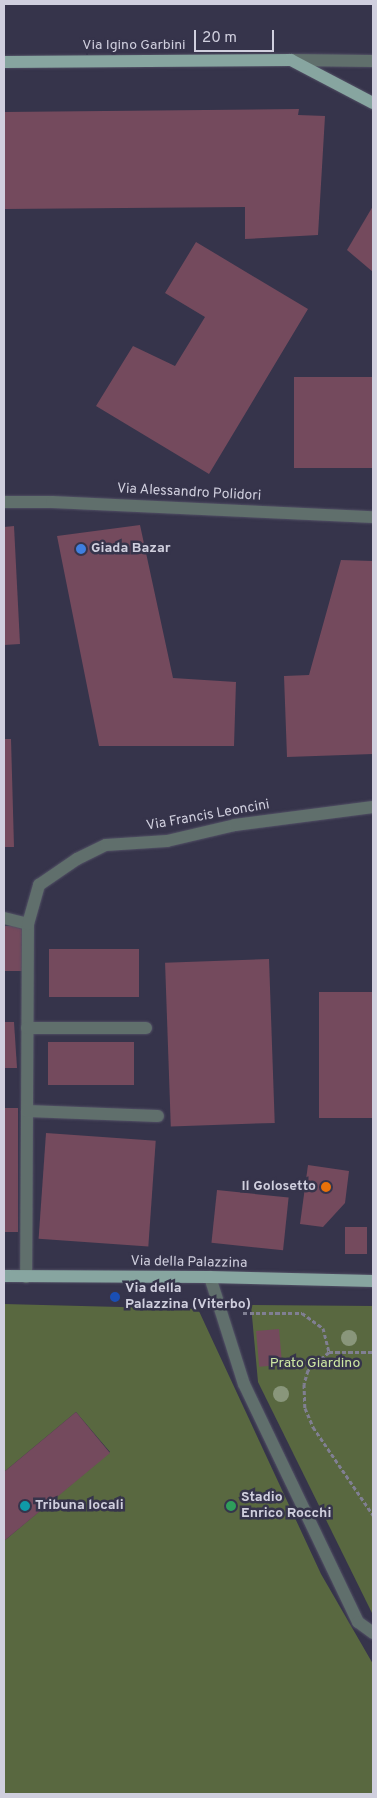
<!DOCTYPE html>
<style>
body{margin:0}
#map{position:relative;width:377px;height:1798px;overflow:hidden;background:#36344b;font-family:Overpass,sans-serif}
div>[style]{position:absolute}
.green>*{inset:0;background:#596840}
.building>*{inset:0;background:#744a5d;transform-origin:0 0}
.path>*{height:3px;margin-top:-1.5px;transform-origin:0;background:repeating-linear-gradient(90deg,#807f92 0 4px,transparent 0 6.5px)}
.roads{filter:drop-shadow(0 0 1px #525065) drop-shadow(0 0 1px #525065)}
.minor>*{height:12px;margin:-6px;padding:0 6px;transform-origin:6px;border-radius:6px;background:#606f6c}
.major>*{height:12px;margin:-6px;padding:0 6px;transform-origin:6px;border-radius:6px;background:#87a5a0}
.trees>*{width:16px;height:16px;margin:-8px;border-radius:50%;background:#89967b}
.dots>*{width:14px;height:14px;translate:-50% -50%;box-sizing:border-box;border:2px solid #36344b;border-radius:50%}
span{translate:-50% -50%;white-space:nowrap;text-align:center;line-height:1.15;-webkit-text-stroke:5px #36344b;paint-order:stroke}
.street-label{font-size:14px;color:#d0cfde}
.poi-label{font-size:14px;color:#d0cfde;font-weight:700}
.left{translate:0 -50%;text-align:left}
.right{translate:-100% -50%;text-align:right}
.park-label{font-size:14px;color:#cde7a3}
.frame{position:absolute;inset:0;border:5px solid #d0cfde;pointer-events:none}
.scale{position:absolute;left:194px;top:30px;width:80px;height:22px;box-sizing:border-box;border:2px solid #d0cfde;border-top:0;padding-left:6px;font-size:15px;line-height:18px;white-space:nowrap;color:#d0cfde;-webkit-text-stroke:4px #36344b;paint-order:stroke}
</style>
<div id="map">
<div class="green">
<i style="clip-path:polygon(4px 1304px,198px 1309px,321px 1574px,373px 1664px,373px 1794px,4px 1794px,4px 1541px,110px 1452px,76px 1412px,4px 1472px)"></i>
<i style="clip-path:polygon(251px 1305px,373px 1306px,373px 1615px,258px 1382px)"></i>
</div>
<div class="building">
<i style="clip-path:polygon(299px 109px,298px 115px,325px 116px,318px 235px,245px 239px,245px 207px,4px 209px,4px 112px)"></i>
<i style="clip-path:polygon(373px 206px,373px 272px,347px 250px)"></i>
<i style="clip-path:polygon(196px 242px,308px 309px,209px 474px,96px 406px,133px 346px,175px 366px,205px 317px,165px 293px)"></i>
<i style="left:373px;top:377px;width:91px;height:79px;rotate:90deg"></i>
<i style="clip-path:polygon(140px 525px,173px 678px,236px 682px,234px 746px,99px 746px,57px 536px)"></i>
<i style="clip-path:polygon(14px 526px,20px 644px,4px 645px,4px 527px)"></i>
<i style="clip-path:polygon(341px 560px,373px 561px,373px 754px,287px 757px,284px 676px,309px 675px)"></i>
<i style="clip-path:polygon(4px 739px,11px 739px,14px 847px,4px 847px)"></i>
<i style="left:4px;top:926px;width:20px;height:45px"></i>
<i style="left:49px;top:949px;width:90px;height:48px"></i>
<i style="left:269px;top:959px;width:164px;height:104px;rotate:88deg"></i>
<i style="left:373px;top:992px;width:126px;height:54px;rotate:90deg"></i>
<i style="clip-path:polygon(4px 1022px,14px 1022px,17px 1068px,4px 1068px)"></i>
<i style="left:48px;top:1042px;width:86px;height:43px"></i>
<i style="left:4px;top:1108px;width:14px;height:124px"></i>
<i style="left:46px;top:1133px;width:110px;height:106px;rotate:4deg"></i>
<i style="clip-path:polygon(308px 1165px,349px 1171px,345px 1203px,323px 1227px,300px 1224px)"></i>
<i style="left:217px;top:1190px;width:72px;height:53px;rotate:6deg"></i>
<i style="left:345px;top:1227px;width:22px;height:27px"></i>
<i style="left:279px;top:1329px;width:36px;height:23px;rotate:85deg"></i>
<i style="clip-path:polygon(76px 1412px,110px 1453px,4px 1541px,4px 1472px)"></i>
</div>
<div class="path">
<i style="left:243px;top:1313px;width:59px"></i>
<i style="left:302px;top:1313px;width:26px;rotate:36deg"></i>
<i style="left:323px;top:1328px;width:25px;rotate:76deg"></i>
<i style="left:329px;top:1352px;width:28px;rotate:139deg"></i>
<i style="left:308px;top:1370px;width:15px;rotate:106deg"></i>
<i style="left:304px;top:1384px;width:24px;rotate:88deg"></i>
<i style="left:305px;top:1408px;width:21px;rotate:67deg"></i>
<i style="left:313px;top:1427px;width:107px;rotate:55.7deg"></i>
<i style="left:329px;top:1352px;width:44px"></i>
</div>
<div class="roads">
<div class="minor">
<i style="left:291px;top:60px;width:82px;rotate:0.7deg"></i>
<i style="left:4px;top:502px;width:48px"></i>
<i style="left:52px;top:502px;width:321px;rotate:2.7deg"></i>
<i style="left:4px;top:918px;width:25px;rotate:14deg"></i>
<i style="left:28px;top:924px;width:353px;rotate:90.3deg"></i>
<i style="left:28px;top:924px;width:41px;rotate:-74.2deg"></i>
<i style="left:39px;top:885px;width:46px;rotate:-34.4deg"></i>
<i style="left:77px;top:859px;width:32px;rotate:-26deg"></i>
<i style="left:106px;top:845px;width:61px;rotate:-3.8deg"></i>
<i style="left:167px;top:841px;width:70px;rotate:-13.2deg"></i>
<i style="left:235px;top:825px;width:139px;rotate:-7.4deg"></i>
<i style="left:27px;top:1028px;width:119px"></i>
<i style="left:27px;top:1111px;width:131px;rotate:2.2deg"></i>
<i style="left:210px;top:1277px;width:112px;rotate:72.4deg"></i>
<i style="left:244px;top:1384px;width:264px;rotate:64.4deg"></i>
<i style="left:358px;top:1622px;width:19px;rotate:36deg"></i>
</div>
<div class="major">
<i style="left:4px;top:62px;width:287px;rotate:-0.4deg"></i>
<i style="left:291px;top:60px;width:93px;rotate:27.7deg"></i>
<i style="left:4px;top:1276px;width:206px;rotate:0.3deg"></i>
<i style="left:210px;top:1277px;width:163px;rotate:1.4deg"></i>
</div>
</div>
<div class="trees">
<i style="left:349px;top:1338px"></i>
<i style="left:281px;top:1394px"></i>
</div>
<div class="dots">
<i style="left:81px;top:549px;background:#3f7fe0"></i>
<i style="left:326px;top:1187px;background:#e8710a"></i>
<i style="left:115px;top:1297px;background:#1a4fb4"></i>
<i style="left:25px;top:1506px;background:#0f9aa8"></i>
<i style="left:231px;top:1506px;background:#2e9e5b"></i>
</div>
<div class="street-label">
<span style="left:134px;top:46px">Via Igino Garbini</span>
<span style="left:189px;top:493px;rotate:3deg">Via Alessandro Polidori</span>
<span style="left:208px;top:816px;rotate:-10deg">Via Francis Leoncini</span>
<span style="left:189px;top:1263px;rotate:1deg">Via della Palazzina</span>
</div>
<div class="poi-label">
<span class="left" style="left:91px;top:549px">Giada Bazar</span>
<span class="right" style="left:316px;top:1187px">Il Golosetto</span>
<span class="left" style="left:125px;top:1297px">Via della<br>Palazzina (Viterbo)</span>
<span class="left" style="left:241px;top:1506px">Stadio<br>Enrico Rocchi</span>
<span class="left" style="left:35px;top:1506px">Tribuna locali</span>
</div>
<div class="park-label">
<span style="left:315px;top:1364px">Prato Giardino</span>
</div>
<div class="frame"></div>
<div class="scale">20 m</div>
</div>
